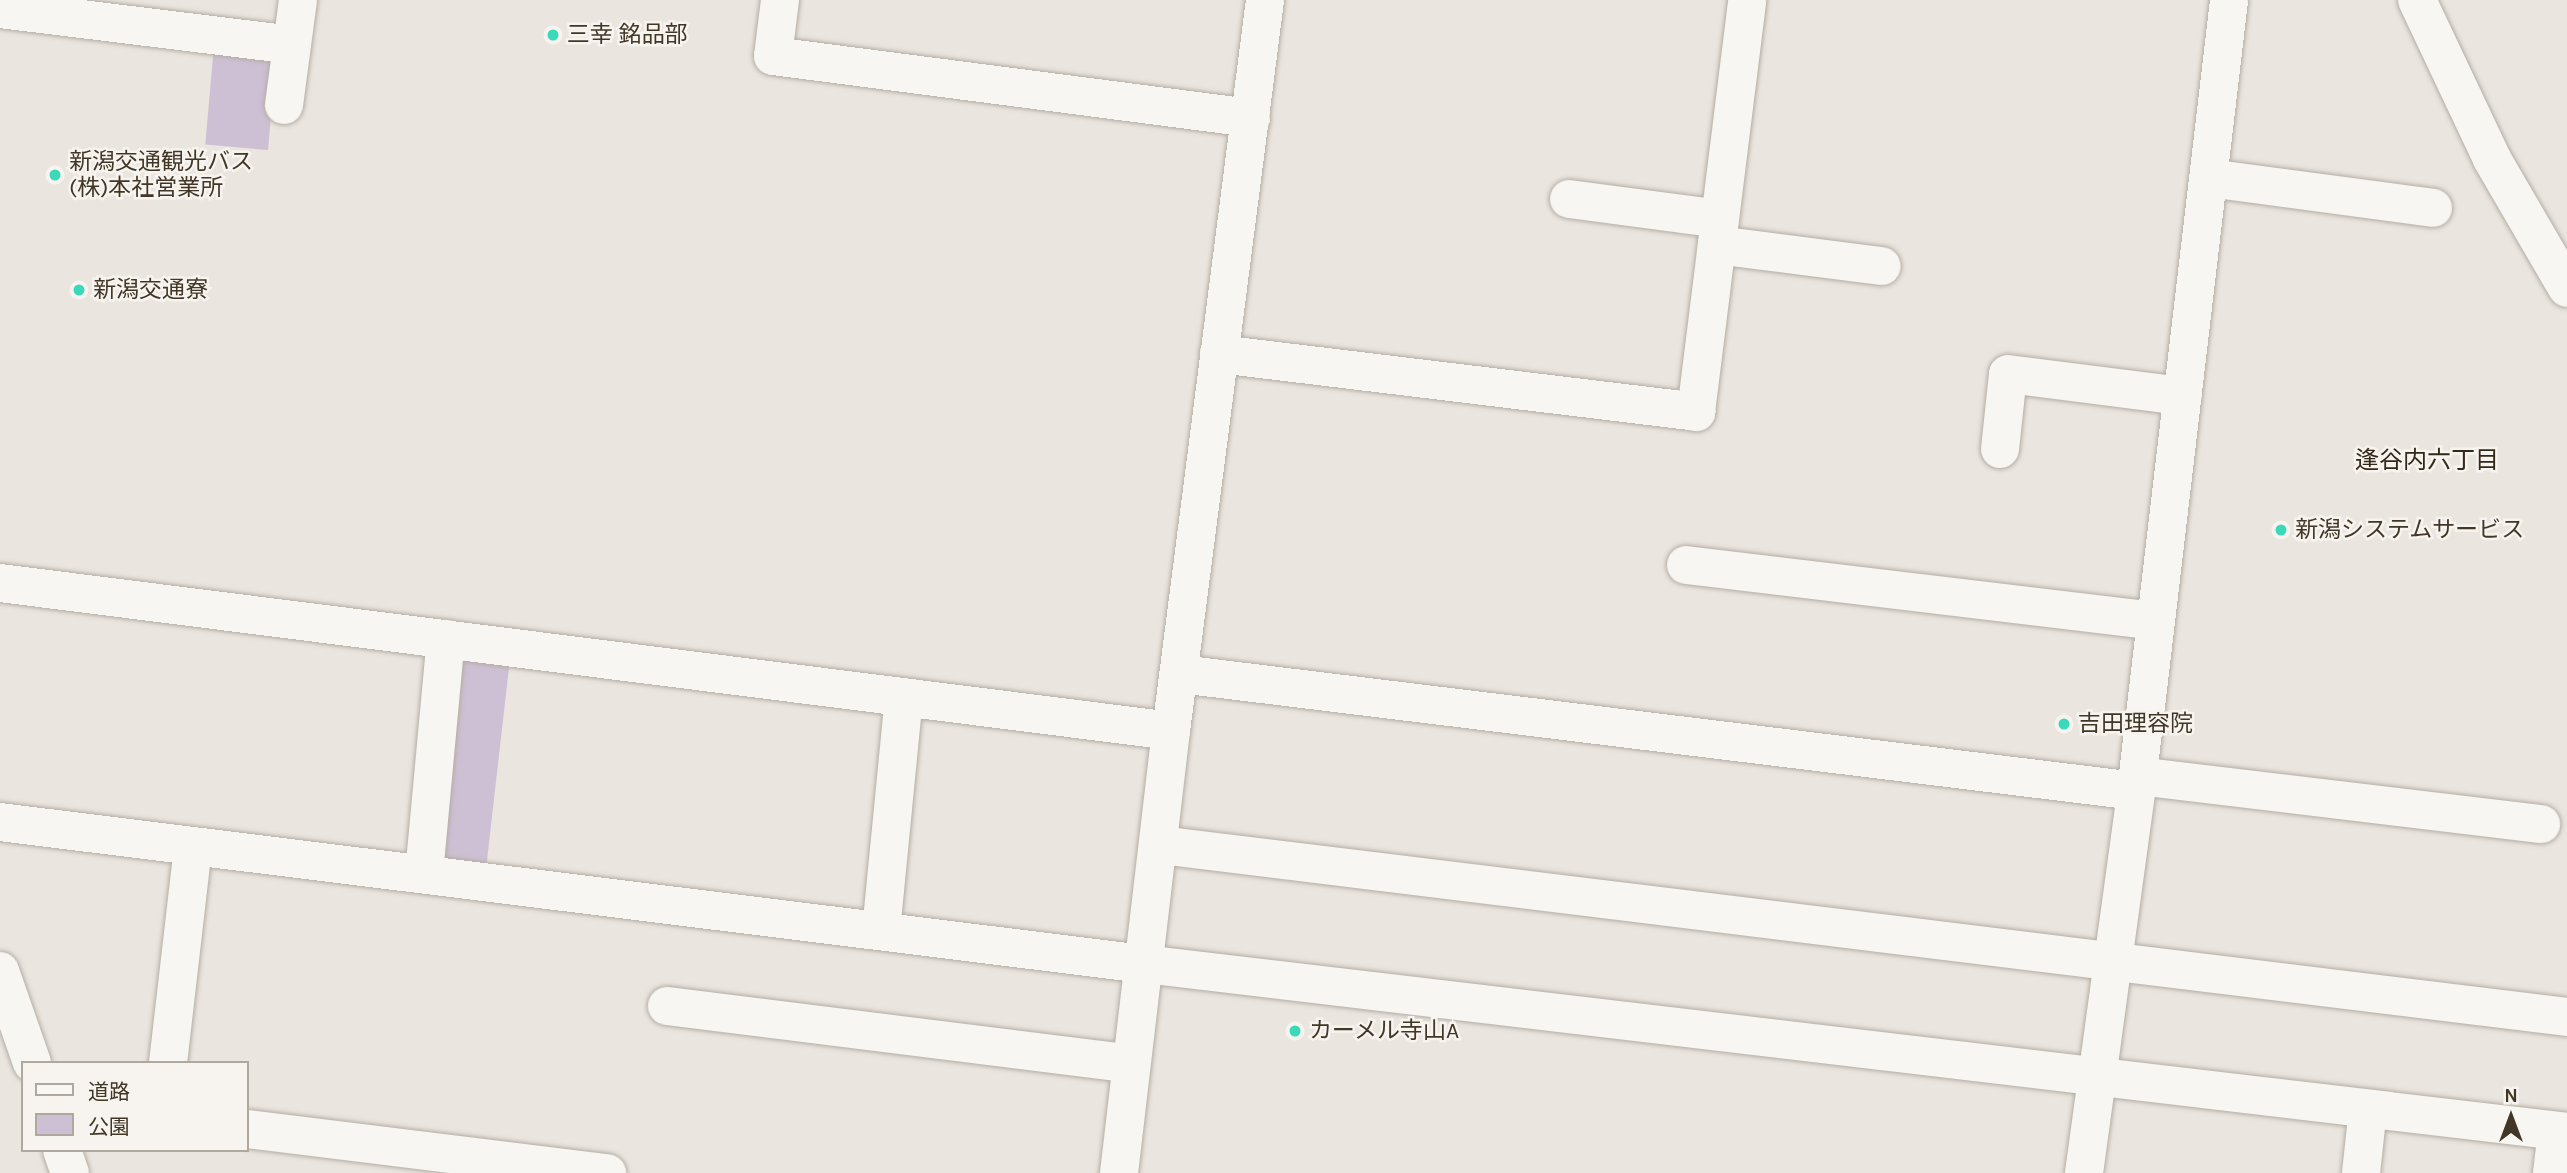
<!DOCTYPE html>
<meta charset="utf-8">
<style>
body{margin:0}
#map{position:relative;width:2567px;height:1173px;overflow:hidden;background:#eae5df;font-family:Karla,"Noto Sans JP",sans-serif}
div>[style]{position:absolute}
.green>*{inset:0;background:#cec0d4;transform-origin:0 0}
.roads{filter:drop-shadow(0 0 2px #b4ada4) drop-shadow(0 0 2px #b4ada4)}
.street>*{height:38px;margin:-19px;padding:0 19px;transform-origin:19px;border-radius:19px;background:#f8f6f2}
.dots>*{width:19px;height:19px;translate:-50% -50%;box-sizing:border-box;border:4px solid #f7f3ef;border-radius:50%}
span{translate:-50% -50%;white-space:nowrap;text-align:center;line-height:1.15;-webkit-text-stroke:5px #f7f3ef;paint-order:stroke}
.poi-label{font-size:23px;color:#423727}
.left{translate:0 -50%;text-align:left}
.neighbourhood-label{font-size:24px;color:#332919}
.legend{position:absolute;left:21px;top:1061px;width:228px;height:91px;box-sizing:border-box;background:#f7f3ef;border:2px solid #afa89f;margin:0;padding:9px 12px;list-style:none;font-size:21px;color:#423727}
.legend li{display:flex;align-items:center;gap:14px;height:35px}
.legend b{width:35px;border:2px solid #afa89f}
.north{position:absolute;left:2476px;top:1082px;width:70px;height:70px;-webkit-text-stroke:5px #f7f3ef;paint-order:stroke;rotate:0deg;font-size:19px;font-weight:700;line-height:28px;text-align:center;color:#423727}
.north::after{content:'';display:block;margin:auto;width:24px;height:32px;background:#423727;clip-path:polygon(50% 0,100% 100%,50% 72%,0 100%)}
</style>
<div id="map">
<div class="green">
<i style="left:214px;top:45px;width:63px;height:100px;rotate:5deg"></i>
<i style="clip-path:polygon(511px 650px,485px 878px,445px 874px,431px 847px,448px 658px)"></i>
</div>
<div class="roads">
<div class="street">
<i style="left:780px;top:0;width:56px;rotate:97.1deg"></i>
<i style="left:773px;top:56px;width:482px;rotate:7.4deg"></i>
<i style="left:2417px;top:0;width:176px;rotate:64.7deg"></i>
<i style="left:2492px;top:159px;width:149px;rotate:59.8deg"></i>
<i style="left:0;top:9px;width:294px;rotate:7deg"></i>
<i style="left:284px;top:105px;width:106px;rotate:-82.4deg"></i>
<i style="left:2209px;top:178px;width:226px;rotate:7.6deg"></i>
<i style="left:1569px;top:199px;width:152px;rotate:7.5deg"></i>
<i style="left:1717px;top:245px;width:166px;rotate:7.3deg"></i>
<i style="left:1219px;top:354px;width:481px;rotate:6.9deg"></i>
<i style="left:1696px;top:412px;width:415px;rotate:-82.9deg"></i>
<i style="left:2000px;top:449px;width:75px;rotate:-83.9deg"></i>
<i style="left:2008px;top:374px;width:176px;rotate:7.2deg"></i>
<i style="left:1686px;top:565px;width:473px;rotate:6.8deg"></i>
<i style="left:0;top:583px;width:1180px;rotate:7.2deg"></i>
<i style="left:1180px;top:674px;width:963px;rotate:6.98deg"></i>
<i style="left:2138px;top:776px;width:406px;rotate:6.8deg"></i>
<i style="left:0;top:822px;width:1153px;rotate:7.08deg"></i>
<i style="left:1144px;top:964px;width:1433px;rotate:6.73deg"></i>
<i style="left:1160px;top:845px;width:1417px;rotate:6.97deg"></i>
<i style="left:424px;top:874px;width:236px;rotate:-84.7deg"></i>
<i style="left:881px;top:931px;width:234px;rotate:-84.4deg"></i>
<i style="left:0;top:971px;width:97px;rotate:70.8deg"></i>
<i style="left:667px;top:1006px;width:468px;rotate:7.1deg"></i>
<i style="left:168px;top:1063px;width:217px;rotate:-83.4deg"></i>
<i style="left:247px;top:1129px;width:363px;rotate:7deg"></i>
<i style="left:62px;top:1150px;width:24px;rotate:71deg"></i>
<i style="left:1119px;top:1173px;width:445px;rotate:-83.3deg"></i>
<i style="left:1171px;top:731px;width:737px;rotate:-82.67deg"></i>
<i style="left:2084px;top:1173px;width:386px;rotate:-82.2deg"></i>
<i style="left:2136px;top:791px;width:796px;rotate:-83.29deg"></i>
<i style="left:2361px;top:1173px;width:64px;rotate:-83.8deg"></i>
<i style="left:2552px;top:1173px;width:42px;rotate:-83.2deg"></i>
</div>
</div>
<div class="dots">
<i style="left:553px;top:35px;background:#3ad9b9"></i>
<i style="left:55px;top:175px;background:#3ad9b9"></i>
<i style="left:79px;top:290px;background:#3ad9b9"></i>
<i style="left:2281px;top:530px;background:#3ad9b9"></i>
<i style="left:2064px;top:724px;background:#3ad9b9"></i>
<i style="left:1295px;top:1031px;background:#3ad9b9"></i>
</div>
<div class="poi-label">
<span class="left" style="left:567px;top:35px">三幸 銘品部</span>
<span class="left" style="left:69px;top:175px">新潟交通観光バス<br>(株)本社営業所</span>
<span class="left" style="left:93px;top:290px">新潟交通寮</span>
<span class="left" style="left:2295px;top:530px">新潟システムサービス</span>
<span class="left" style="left:2078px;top:724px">吉田理容院</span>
<span class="left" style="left:1309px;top:1031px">カーメル寺山A</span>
</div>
<div class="neighbourhood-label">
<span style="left:2427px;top:461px">逢谷内六丁目</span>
</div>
<ul class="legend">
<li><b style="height:9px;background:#f8f6f2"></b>道路</li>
<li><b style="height:19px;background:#cec0d4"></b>公園</li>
</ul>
<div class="north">N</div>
</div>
